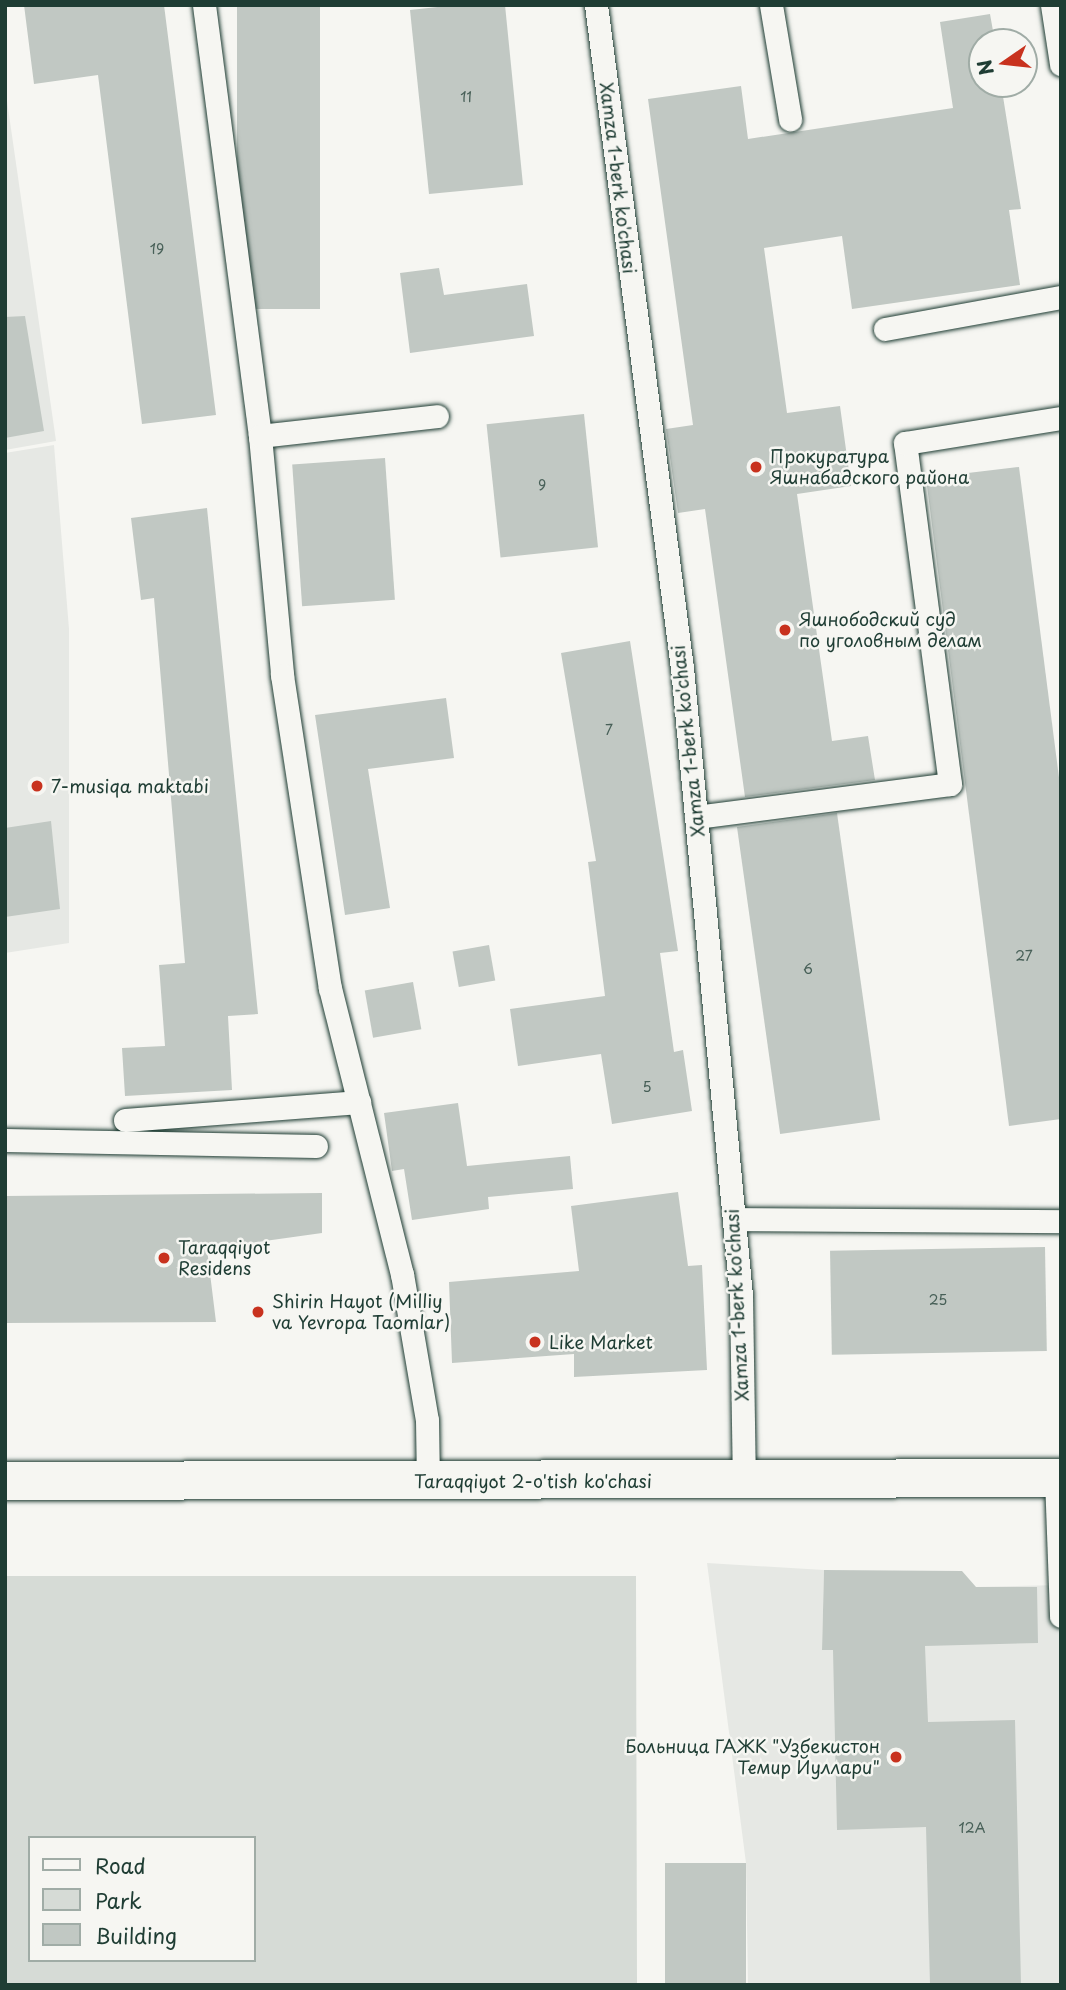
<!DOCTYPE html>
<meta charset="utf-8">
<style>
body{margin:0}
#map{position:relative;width:1066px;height:1990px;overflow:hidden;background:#f6f6f2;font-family:"Playpen Sans",sans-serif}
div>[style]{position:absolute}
.built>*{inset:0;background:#e6e8e4}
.green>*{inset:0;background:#d6dbd6}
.building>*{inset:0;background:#c1c8c3;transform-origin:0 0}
.roads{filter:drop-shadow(0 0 2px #1f3d34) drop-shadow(0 0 2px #1f3d34)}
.lane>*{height:23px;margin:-11.5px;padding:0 11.5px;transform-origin:11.5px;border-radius:11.5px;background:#f6f6f2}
.secondary>*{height:38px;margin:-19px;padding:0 19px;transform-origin:19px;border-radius:19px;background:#f6f6f2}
.dots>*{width:19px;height:19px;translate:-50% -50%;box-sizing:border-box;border:4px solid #f6f6f2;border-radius:50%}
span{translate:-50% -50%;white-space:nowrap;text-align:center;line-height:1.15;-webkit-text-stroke:5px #f6f6f2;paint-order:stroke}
.number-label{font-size:14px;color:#486058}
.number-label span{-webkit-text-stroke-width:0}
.street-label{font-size:18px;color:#1f3d34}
.poi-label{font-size:18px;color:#1f3d34}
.left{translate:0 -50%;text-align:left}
.right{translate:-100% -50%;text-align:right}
.frame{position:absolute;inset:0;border:7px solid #1f3d34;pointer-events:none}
.legend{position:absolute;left:28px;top:1836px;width:228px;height:126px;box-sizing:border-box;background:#f6f6f2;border:2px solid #a0aca6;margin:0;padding:9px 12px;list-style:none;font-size:21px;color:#1f3d34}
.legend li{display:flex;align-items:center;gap:14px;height:35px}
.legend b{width:35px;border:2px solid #a0aca6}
.north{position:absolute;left:968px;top:28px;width:70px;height:70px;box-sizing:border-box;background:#f6f6f2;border:2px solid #a0aca6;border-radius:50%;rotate:256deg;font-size:19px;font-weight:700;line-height:28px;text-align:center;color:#1f3d34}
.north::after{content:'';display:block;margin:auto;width:24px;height:32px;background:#c8321e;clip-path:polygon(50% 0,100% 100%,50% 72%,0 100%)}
</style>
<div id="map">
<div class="built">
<i style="clip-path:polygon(5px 87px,56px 441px,5px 450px)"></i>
<i style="clip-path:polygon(54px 445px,69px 629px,69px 943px,5px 953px,5px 453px)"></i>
<i style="clip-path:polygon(707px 1563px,824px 1570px,822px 1650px,977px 1643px,976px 1587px,1061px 1585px,1061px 1985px,748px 1985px,746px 1863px)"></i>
</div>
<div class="green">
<i style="clip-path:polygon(evenodd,5px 1576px,636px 1576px,637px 1985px,5px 1985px,5px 1576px,30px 1838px,254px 1838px,254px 1960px,30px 1960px,30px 1838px)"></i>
</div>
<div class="building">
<i style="clip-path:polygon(24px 5px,164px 5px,216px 415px,142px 424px,98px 75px,34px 84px)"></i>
<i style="left:237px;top:5px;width:83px;height:304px"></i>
<i style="clip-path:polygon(456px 5px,505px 5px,523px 185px,429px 194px,410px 10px)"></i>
<i style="clip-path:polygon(990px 14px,995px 42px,982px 42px,982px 84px,1001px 84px,1021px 209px,1009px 210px,1020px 285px,852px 309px,842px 236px,764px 248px,787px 413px,840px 406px,851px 486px,797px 494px,832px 741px,868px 736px,875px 780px,745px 797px,705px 509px,678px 513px,666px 429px,693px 425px,648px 99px,741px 86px,748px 139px,953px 108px,940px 22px)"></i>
<i style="clip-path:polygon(439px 268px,444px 295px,527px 284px,534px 336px,410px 353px,400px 273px)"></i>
<i style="clip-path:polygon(25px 316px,44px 431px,5px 438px,5px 317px)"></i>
<i style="left:584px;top:414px;width:134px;height:98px;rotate:84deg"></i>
<i style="left:385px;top:458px;width:142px;height:93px;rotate:86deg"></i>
<i style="clip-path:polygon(1019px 467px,1061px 793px,1061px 1119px,1009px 1126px,926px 478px)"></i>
<i style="clip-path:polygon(207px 508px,258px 1014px,228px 1016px,232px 1090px,125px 1096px,122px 1048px,165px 1046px,159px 965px,185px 963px,154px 598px,141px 600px,131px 518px)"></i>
<i style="clip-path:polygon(630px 641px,678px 951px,660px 953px,674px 1052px,683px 1050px,692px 1111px,612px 1124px,601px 1054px,518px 1066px,510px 1009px,605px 996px,588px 862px,596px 861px,561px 653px)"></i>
<i style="clip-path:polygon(446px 698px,454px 758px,368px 769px,390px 908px,345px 915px,315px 715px)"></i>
<i style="left:837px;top:813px;width:310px;height:101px;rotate:82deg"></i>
<i style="clip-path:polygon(51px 821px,60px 909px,5px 917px,5px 828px)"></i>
<i style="left:489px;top:945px;width:36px;height:37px;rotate:80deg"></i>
<i style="left:413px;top:982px;width:48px;height:49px;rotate:80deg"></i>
<i style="clip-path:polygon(458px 1103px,467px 1166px,570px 1156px,573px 1189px,488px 1197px,489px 1209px,412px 1220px,404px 1169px,392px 1171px,384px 1113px)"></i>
<i style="clip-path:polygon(678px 1192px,688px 1266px,702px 1265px,707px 1370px,574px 1377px,574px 1354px,452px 1363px,449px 1282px,579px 1271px,571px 1206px)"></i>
<i style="clip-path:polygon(322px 1193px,322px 1233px,207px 1249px,216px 1322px,5px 1323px,5px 1196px)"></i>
<i style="left:1045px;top:1247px;width:104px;height:215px;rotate:89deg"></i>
<i style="clip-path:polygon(824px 1570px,962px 1571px,976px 1587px,1037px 1587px,1038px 1643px,925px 1646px,928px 1722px,1015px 1720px,1021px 1985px,930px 1985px,926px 1827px,837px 1830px,833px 1650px,822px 1650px)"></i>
<i style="left:665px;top:1863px;width:81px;height:122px"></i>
</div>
<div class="roads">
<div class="lane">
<i style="left:204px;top:5px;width:435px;rotate:82.6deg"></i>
<i style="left:260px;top:436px;width:240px;rotate:84.7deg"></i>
<i style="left:282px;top:675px;width:317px;rotate:81.3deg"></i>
<i style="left:330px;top:988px;width:295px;rotate:75.9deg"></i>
<i style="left:402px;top:1274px;width:148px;rotate:80.3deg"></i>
<i style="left:427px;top:1420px;width:61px;rotate:89.1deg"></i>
<i style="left:596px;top:5px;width:669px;rotate:82.61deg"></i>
<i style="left:682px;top:668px;width:631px;rotate:84.63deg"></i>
<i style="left:741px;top:1296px;width:184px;rotate:89.1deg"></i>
<i style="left:771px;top:5px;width:116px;rotate:80.5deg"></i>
<i style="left:1052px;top:5px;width:60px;rotate:81.3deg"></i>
<i style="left:885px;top:329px;width:179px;rotate:-10.3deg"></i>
<i style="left:260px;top:436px;width:178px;rotate:-6.4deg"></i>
<i style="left:696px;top:817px;width:256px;rotate:-7.4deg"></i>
<i style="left:950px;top:784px;width:344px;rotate:-97.5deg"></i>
<i style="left:905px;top:443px;width:158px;rotate:-9.1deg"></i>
<i style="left:125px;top:1120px;width:235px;rotate:-4.4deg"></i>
<i style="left:5px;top:1140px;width:311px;rotate:1.1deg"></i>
<i style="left:734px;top:1219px;width:327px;rotate:0.4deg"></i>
<i style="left:1056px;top:1478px;width:138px;rotate:87.9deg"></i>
</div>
<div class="secondary">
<i style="left:5px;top:1481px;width:1056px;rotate:-0.16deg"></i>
</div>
</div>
<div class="dots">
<i style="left:756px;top:467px;background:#c8321e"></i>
<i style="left:785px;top:630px;background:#c8321e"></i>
<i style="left:37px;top:786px;background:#c8321e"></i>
<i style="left:164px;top:1258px;background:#c8321e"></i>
<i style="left:258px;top:1312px;background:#c8321e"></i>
<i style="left:535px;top:1342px;background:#c8321e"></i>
<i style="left:896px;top:1757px;background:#c8321e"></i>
</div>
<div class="number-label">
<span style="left:466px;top:97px">11</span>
<span style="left:157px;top:249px">19</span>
<span style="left:542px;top:485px">9</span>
<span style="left:609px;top:730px">7</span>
<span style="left:1024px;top:956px">27</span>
<span style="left:808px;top:969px">6</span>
<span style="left:647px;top:1087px">5</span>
<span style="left:938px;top:1300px">25</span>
<span style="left:972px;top:1828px">12А</span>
</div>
<div class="street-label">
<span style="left:618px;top:178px;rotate:83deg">Xamza 1-berk ko'chasi</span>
<span style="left:688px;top:741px;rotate:-96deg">Xamza 1-berk ko'chasi</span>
<span style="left:737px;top:1305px;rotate:-93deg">Xamza 1-berk ko'chasi</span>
<span style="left:533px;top:1481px">Taraqqiyot 2-o'tish ko'chasi</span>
</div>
<div class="poi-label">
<span class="left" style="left:770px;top:467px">Прокуратура<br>Яшнабадского района</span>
<span class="left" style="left:799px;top:630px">Яшнободский суд<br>по уголовным делам</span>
<span class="left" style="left:51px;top:786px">7-musiqa maktabi</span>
<span class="left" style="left:178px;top:1258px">Taraqqiyot<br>Residens</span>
<span class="left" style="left:272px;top:1312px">Shirin Hayot (Milliy<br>va Yevropa Taomlar)</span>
<span class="left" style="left:549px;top:1342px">Like Market</span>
<span class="right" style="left:880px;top:1757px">Больница ГАЖК "Узбекистон<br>Темир Йуллари"</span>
</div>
<div class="frame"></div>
<ul class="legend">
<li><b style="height:9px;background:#f6f6f2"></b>Road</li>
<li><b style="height:19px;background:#d6dbd6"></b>Park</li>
<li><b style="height:19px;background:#c1c8c3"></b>Building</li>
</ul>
<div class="north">N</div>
</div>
